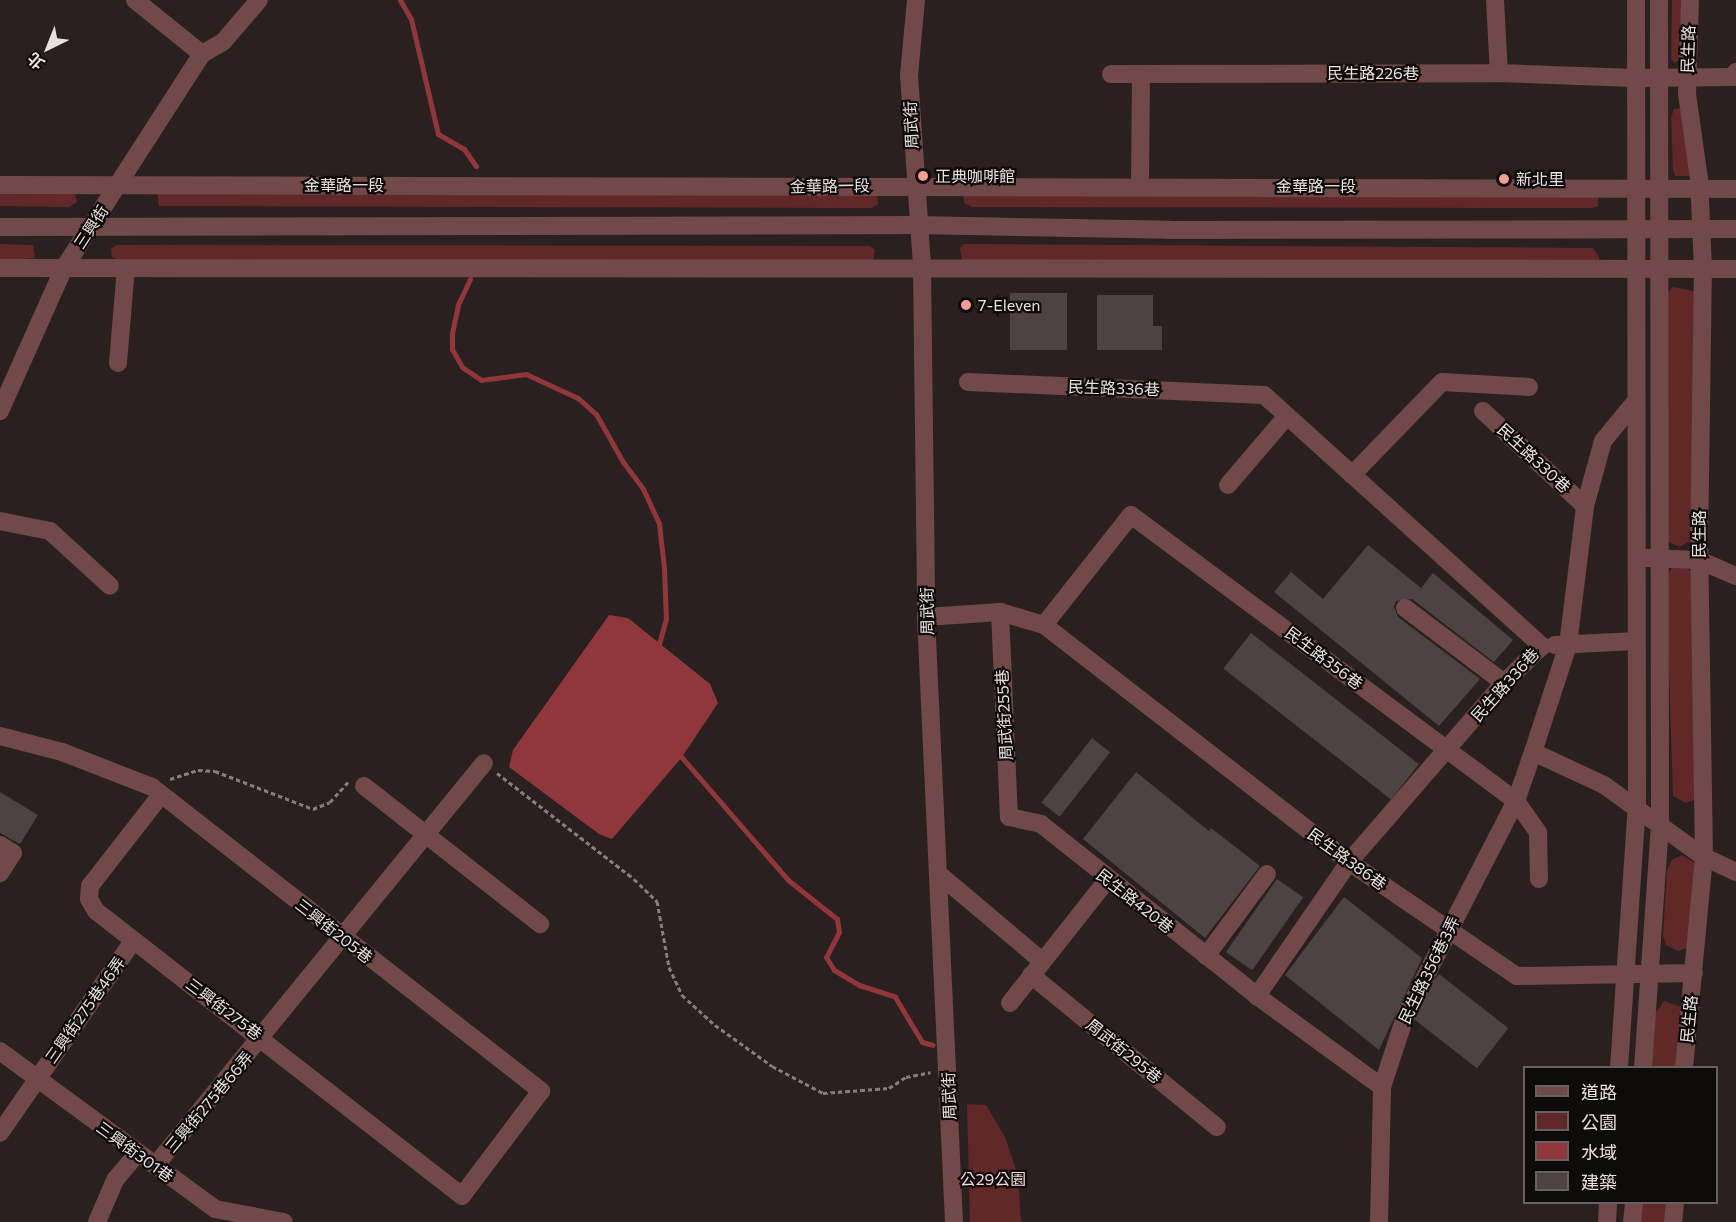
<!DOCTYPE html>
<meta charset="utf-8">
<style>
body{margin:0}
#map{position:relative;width:1736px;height:1222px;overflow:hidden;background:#2a2020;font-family:Commissioner,"Noto Sans TC",sans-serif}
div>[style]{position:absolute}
.green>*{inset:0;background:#61282a;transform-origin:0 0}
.water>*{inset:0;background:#90373b}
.stream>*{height:5px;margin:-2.5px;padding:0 2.5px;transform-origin:2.5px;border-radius:2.5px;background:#90373b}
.building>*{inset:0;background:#4e4343;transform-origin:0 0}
.path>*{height:3px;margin-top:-1.5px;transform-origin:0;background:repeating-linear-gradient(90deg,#867d7d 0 4.5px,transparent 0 7.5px)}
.minor>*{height:18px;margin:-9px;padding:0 9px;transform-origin:9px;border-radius:9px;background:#714948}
.dots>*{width:16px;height:16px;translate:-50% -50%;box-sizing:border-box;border:3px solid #100b0b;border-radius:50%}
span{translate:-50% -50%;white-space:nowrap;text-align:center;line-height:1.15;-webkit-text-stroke:4.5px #100b0b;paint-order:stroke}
.street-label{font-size:16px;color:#e7e0e0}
.poi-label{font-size:16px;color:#e7e0e0}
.left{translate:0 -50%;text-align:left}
.park-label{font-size:16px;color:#f3d8d7}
.legend{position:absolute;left:1523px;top:1066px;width:195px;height:138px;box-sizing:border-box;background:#100b0b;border:2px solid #666060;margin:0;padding:8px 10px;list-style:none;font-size:18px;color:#e7e0e0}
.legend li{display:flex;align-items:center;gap:12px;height:30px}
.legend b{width:30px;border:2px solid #666060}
.north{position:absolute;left:18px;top:18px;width:60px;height:60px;-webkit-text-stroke:4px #100b0b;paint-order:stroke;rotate:223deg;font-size:16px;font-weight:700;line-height:24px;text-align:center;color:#e7e0e0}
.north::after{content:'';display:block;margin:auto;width:21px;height:27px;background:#e7e0e0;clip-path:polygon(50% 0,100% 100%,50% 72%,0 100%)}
</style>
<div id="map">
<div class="green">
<i style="clip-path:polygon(1672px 0,1681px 0,1680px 59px,1675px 63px,1671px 59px)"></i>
<i style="clip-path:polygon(1680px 108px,1691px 175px,1689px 176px,1675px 176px,1673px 170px,1671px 117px,1674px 109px)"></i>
<i style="clip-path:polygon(0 188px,75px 193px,77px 202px,69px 207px,0 206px)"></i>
<i style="clip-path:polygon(157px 193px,877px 195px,878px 204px,872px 208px,201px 206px,159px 206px)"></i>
<i style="clip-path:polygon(963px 193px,1599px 194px,1598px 206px,1592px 208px,972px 207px,964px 203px)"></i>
<i style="clip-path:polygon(0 244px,33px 245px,35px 258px,0 261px)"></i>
<i style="clip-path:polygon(964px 244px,1593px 248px,1599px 257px,1599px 261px,962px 260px,960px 248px)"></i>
<i style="clip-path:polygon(117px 245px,870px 246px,875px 250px,873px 262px,117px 259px,112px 257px,111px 249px)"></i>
<i style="clip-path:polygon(1673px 287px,1694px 291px,1693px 539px,1680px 547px,1666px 541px,1666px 294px)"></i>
<i style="clip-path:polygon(1684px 566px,1694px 574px,1696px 799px,1686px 803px,1673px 796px,1666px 576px,1673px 567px)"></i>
<i style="clip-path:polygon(1682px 855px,1695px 863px,1689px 947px,1678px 951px,1666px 945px,1663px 936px,1667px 870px,1672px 860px)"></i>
<i style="clip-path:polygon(1664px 1001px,1684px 1008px,1681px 1067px,1651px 1068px,1655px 1014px)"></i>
<i style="clip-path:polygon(967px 1104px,986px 1105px,1005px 1137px,1018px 1176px,1021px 1222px,970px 1222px)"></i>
<i style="left:1641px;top:1203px;width:29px;height:19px"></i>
</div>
<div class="water">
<i style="clip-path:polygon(609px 615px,628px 618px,710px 684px,718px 703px,682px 757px,612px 839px,599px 834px,509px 767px,513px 750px)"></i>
</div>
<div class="stream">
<i style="left:400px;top:0;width:22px;rotate:60deg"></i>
<i style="left:411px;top:19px;width:118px;rotate:76.8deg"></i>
<i style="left:438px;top:134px;width:30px;rotate:30deg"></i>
<i style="left:464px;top:149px;width:21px;rotate:55deg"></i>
<i style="left:470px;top:279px;width:29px;rotate:115deg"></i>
<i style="left:458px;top:305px;width:29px;rotate:102deg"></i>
<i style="left:452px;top:333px;width:16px;rotate:90deg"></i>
<i style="left:452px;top:349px;width:21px;rotate:61deg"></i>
<i style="left:462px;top:367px;width:23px;rotate:34deg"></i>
<i style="left:481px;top:380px;width:45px;rotate:-7.6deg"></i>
<i style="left:526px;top:374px;width:57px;rotate:24.8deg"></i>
<i style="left:578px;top:398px;width:24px;rotate:42deg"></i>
<i style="left:596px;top:414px;width:55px;rotate:60.6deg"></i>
<i style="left:623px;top:462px;width:34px;rotate:53deg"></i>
<i style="left:643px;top:489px;width:38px;rotate:65deg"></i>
<i style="left:659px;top:524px;width:44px;rotate:83.5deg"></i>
<i style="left:664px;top:568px;width:51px;rotate:87.8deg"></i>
<i style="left:666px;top:619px;width:32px;rotate:106deg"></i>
<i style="left:678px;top:753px;width:168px;rotate:49.1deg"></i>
<i style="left:788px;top:880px;width:63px;rotate:38.5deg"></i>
<i style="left:837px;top:919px;width:13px;rotate:81deg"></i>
<i style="left:839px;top:932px;width:28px;rotate:117deg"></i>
<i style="left:826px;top:957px;width:15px;rotate:58deg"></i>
<i style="left:834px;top:970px;width:29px;rotate:31deg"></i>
<i style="left:859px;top:985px;width:38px;rotate:18deg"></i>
<i style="left:895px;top:997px;width:52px;rotate:59deg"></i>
<i style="left:922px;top:1042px;width:11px;rotate:15deg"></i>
</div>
<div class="building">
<i style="left:1010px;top:293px;width:57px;height:57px"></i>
<i style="clip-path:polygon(1097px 295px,1153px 295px,1153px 326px,1162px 326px,1162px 350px,1097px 350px)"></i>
<i style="clip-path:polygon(1368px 545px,1421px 588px,1433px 573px,1513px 640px,1494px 662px,1412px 599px,1396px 601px,1394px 607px,1398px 617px,1480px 679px,1439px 726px,1274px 592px,1291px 572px,1323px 599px)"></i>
<i style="left:1251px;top:633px;width:213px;height:45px;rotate:38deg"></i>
<i style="left:1092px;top:738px;width:23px;height:82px;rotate:38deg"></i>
<i style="clip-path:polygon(1136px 772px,1209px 831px,1211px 828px,1260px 866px,1205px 938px,1083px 839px)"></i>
<i style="clip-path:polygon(0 792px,38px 815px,20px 844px,0 833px)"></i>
<i style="left:1277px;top:879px;width:32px;height:89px;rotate:35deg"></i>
<i style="clip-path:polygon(1344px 897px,1422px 958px,1379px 1050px,1285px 975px)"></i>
<i style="left:1439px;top:974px;width:88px;height:51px;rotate:38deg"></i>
</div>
<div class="path">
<i style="left:497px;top:773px;width:173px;rotate:37.7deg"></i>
<i style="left:634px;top:879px;width:32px;rotate:44deg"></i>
<i style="left:657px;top:901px;width:67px;rotate:79.7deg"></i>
<i style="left:669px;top:967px;width:31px;rotate:65deg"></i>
<i style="left:682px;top:995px;width:45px;rotate:42.3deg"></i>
<i style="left:715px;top:1025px;width:70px;rotate:35.7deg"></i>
<i style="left:772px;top:1066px;width:58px;rotate:27.9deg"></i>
<i style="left:823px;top:1093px;width:66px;rotate:-4.3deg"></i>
<i style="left:889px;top:1088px;width:20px;rotate:-33deg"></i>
<i style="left:906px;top:1077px;width:25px;rotate:-11deg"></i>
<i style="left:170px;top:779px;width:29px;rotate:-18deg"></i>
<i style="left:198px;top:770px;width:17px;rotate:3deg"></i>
<i style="left:215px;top:771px;width:105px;rotate:21.2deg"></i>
<i style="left:313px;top:809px;width:18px;rotate:-22deg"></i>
<i style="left:330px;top:802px;width:27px;rotate:-48deg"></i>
</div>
<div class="minor">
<i style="left:135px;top:0;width:86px;rotate:38.9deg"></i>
<i style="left:916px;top:0;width:75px;rotate:95.3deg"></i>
<i style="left:909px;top:75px;width:192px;rotate:86.1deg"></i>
<i style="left:922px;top:267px;width:350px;rotate:89.3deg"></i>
<i style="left:926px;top:617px;width:606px;rotate:87.35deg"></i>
<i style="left:1495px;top:0;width:73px;rotate:86.9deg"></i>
<i style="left:1111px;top:74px;width:388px;rotate:-0.1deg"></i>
<i style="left:1499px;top:73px;width:136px;rotate:2.1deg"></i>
<i style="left:1635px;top:78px;width:98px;rotate:-0.6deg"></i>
<i style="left:1733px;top:77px;width:6px;rotate:-59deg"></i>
<i style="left:0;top:185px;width:1736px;rotate:0.13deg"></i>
<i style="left:1140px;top:185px;width:111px;rotate:-89.5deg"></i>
<i style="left:0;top:227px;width:917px;rotate:-0.12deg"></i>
<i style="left:917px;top:225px;width:253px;rotate:1.1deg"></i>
<i style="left:1170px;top:230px;width:566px;rotate:-0.1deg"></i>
<i style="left:0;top:268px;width:1736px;rotate:0.03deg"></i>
<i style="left:118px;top:363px;width:95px;rotate:-85.2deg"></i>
<i style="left:968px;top:382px;width:296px;rotate:2.5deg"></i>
<i style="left:1264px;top:395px;width:375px;rotate:42.1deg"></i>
<i style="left:1542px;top:646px;width:53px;rotate:135.8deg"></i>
<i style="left:1504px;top:683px;width:237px;rotate:130.9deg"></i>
<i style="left:1349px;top:862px;width:163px;rotate:124.5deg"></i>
<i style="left:0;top:411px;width:157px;rotate:-65.9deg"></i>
<i style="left:64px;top:268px;width:255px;rotate:-57.2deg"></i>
<i style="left:202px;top:54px;width:24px;rotate:-30deg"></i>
<i style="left:223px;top:42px;width:55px;rotate:-49.4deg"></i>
<i style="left:1483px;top:411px;width:139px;rotate:43deg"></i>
<i style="left:1352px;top:475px;width:129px;rotate:-45.9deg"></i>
<i style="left:1442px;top:382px;width:87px;rotate:3.3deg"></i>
<i style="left:1228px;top:485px;width:91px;rotate:-49.5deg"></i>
<i style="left:0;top:521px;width:51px;rotate:11.3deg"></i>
<i style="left:50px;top:531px;width:81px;rotate:42.5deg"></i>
<i style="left:1647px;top:558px;width:52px;rotate:2.2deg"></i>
<i style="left:1699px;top:560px;width:40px;rotate:23.4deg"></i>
<i style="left:1405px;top:608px;width:124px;rotate:37.1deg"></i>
<i style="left:1000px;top:612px;width:205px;rotate:87.5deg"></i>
<i style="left:1009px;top:817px;width:33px;rotate:12deg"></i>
<i style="left:1041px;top:824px;width:276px;rotate:38.5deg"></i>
<i style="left:1257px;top:996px;width:155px;rotate:36.1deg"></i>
<i style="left:926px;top:617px;width:74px;rotate:-3.9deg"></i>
<i style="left:1000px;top:612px;width:46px;rotate:16.5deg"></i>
<i style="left:1044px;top:625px;width:386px;rotate:37.8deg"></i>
<i style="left:1349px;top:862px;width:203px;rotate:34.2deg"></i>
<i style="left:1517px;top:976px;width:177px;rotate:-1deg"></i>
<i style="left:1044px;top:625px;width:140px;rotate:-51.7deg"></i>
<i style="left:1131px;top:515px;width:480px;rotate:36.6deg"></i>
<i style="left:1516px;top:801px;width:39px;rotate:55deg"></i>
<i style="left:1538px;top:833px;width:46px;rotate:88.8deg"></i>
<i style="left:1555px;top:645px;width:81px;rotate:-2.8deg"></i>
<i style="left:0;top:736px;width:64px;rotate:14.5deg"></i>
<i style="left:62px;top:752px;width:97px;rotate:21.3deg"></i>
<i style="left:152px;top:787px;width:494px;rotate:38deg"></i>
<i style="left:541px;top:1091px;width:131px;rotate:127deg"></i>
<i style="left:462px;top:1196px;width:464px;rotate:-142.1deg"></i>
<i style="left:96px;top:911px;width:14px;rotate:-120deg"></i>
<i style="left:89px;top:899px;width:13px;rotate:-86deg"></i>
<i style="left:90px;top:886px;width:114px;rotate:-52.1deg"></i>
<i style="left:1533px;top:752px;width:113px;rotate:-71.9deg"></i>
<i style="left:1568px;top:645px;width:140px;rotate:-83deg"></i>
<i style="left:1585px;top:506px;width:67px;rotate:-74.5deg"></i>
<i style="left:1603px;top:441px;width:50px;rotate:-50.6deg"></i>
<i style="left:364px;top:786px;width:224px;rotate:38.1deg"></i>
<i style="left:0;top:845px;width:15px;rotate:32deg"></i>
<i style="left:13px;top:853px;width:24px;rotate:123deg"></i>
<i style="left:941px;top:876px;width:132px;rotate:40.1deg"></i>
<i style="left:1206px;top:956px;width:102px;rotate:-53.4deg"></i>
<i style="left:1031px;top:975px;width:240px;rotate:39.3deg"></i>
<i style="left:1010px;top:1003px;width:158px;rotate:-51.7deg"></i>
<i style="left:0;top:1051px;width:267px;rotate:36.3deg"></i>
<i style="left:215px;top:1209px;width:70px;rotate:10.7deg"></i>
<i style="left:1619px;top:1068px;width:263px;rotate:-86.1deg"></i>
<i style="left:1637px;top:806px;width:806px;rotate:-90.07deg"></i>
<i style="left:1643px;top:1068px;width:245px;rotate:-86deg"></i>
<i style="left:1660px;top:824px;width:824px;rotate:-90.07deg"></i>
<i style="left:1684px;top:1068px;width:212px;rotate:-84.6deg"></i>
<i style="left:1704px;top:857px;width:306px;rotate:-90.9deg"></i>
<i style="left:1699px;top:551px;width:282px;rotate:-89.2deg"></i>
<i style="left:1703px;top:269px;width:90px;rotate:-92.5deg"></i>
<i style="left:1699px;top:179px;width:86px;rotate:-98deg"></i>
<i style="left:1687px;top:94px;width:94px;rotate:-88.2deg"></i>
<i style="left:0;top:1133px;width:234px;rotate:-55.3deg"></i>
<i style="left:155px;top:1166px;width:520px;rotate:-50.77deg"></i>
<i style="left:97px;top:1222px;width:46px;rotate:-66.8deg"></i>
<i style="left:115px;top:1180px;width:34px;rotate:-50deg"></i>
<i style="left:1379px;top:1222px;width:135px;rotate:-88.7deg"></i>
<i style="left:1382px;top:1087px;width:77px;rotate:-71.8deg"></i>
<i style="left:1406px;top:1014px;width:240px;rotate:-62.7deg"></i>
<i style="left:1516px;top:801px;width:52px;rotate:-70.9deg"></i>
<i style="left:1533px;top:752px;width:78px;rotate:24.9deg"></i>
<i style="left:1604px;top:785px;width:123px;rotate:35.8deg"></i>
<i style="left:1704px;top:857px;width:35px;rotate:25deg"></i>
<i style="left:1607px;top:1222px;width:20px;rotate:-87deg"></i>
<i style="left:1632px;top:1222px;width:20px;rotate:-84deg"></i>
<i style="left:1673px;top:1222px;width:20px;rotate:-84deg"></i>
</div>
<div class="dots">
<i style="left:923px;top:176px;background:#f59b9a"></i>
<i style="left:1504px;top:179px;background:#f59b9a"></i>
<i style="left:966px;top:305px;background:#f59b9a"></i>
</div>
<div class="street-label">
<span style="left:1688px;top:49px;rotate:-88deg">民生路</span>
<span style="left:1373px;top:73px">民生路226巷</span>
<span style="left:911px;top:125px;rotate:-93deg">周武街</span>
<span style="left:344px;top:185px">金華路一段</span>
<span style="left:830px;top:186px;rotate:-1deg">金華路一段</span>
<span style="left:1316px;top:186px">金華路一段</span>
<span style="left:91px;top:227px;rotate:-57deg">三興街</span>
<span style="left:1114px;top:388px;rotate:2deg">民生路336巷</span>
<span style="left:1534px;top:458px;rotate:43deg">民生路330巷</span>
<span style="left:1699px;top:534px;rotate:-90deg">民生路</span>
<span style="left:927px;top:611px;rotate:-91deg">周武街</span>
<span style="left:1324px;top:658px;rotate:37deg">民生路356巷</span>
<span style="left:1505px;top:685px;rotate:-48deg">民生路336巷</span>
<span style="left:1004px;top:715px;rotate:-93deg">周武街255巷</span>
<span style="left:1347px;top:859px;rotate:36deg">民生路386巷</span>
<span style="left:1135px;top:901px;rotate:38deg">民生路420巷</span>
<span style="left:334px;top:931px;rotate:38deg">三興街205巷</span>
<span style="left:1429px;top:970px;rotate:-64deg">民生路356巷3弄</span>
<span style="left:224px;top:1009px;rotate:37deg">三興街275巷</span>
<span style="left:85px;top:1010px;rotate:-55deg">三興街275巷46弄</span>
<span style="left:1689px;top:1019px;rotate:-84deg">民生路</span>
<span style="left:1124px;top:1051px;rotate:39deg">周武街295巷</span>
<span style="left:949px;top:1096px;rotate:-92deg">周武街</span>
<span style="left:209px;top:1102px;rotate:-50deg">三興街275巷66弄</span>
<span style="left:135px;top:1152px;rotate:36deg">三興街301巷</span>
</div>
<div class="poi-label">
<span class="left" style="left:935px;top:176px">正典咖啡館</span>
<span class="left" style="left:1516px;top:179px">新北里</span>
<span class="left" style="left:978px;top:305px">7-Eleven</span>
</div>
<div class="park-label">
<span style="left:993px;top:1179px">公29公園</span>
</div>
<ul class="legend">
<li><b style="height:8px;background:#714948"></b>道路</li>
<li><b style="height:16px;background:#61282a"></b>公園</li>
<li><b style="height:16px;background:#90373b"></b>水域</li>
<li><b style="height:16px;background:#4e4343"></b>建築</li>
</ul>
<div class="north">北</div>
</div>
